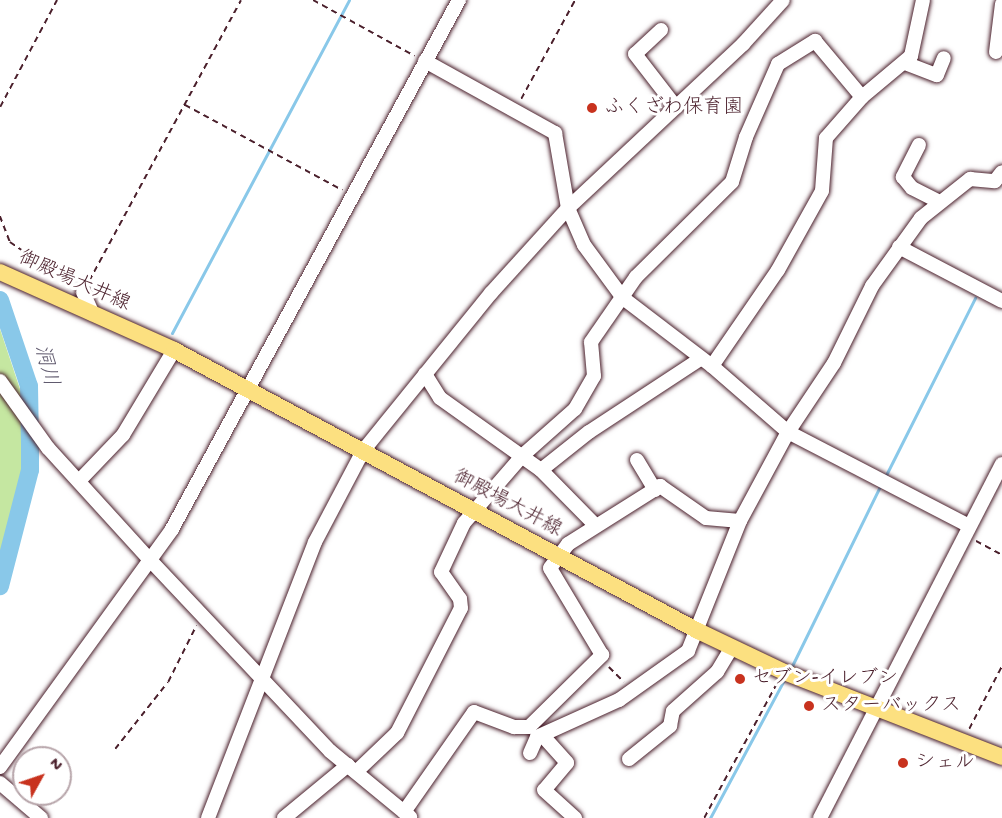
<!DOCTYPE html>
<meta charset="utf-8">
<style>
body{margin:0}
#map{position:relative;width:1002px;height:818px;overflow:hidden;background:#fff;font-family:"Gochi Hand","Klee One",sans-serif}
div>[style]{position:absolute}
.green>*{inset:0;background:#c5e7a1}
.stream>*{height:3px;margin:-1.5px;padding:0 1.5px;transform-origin:1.5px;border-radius:1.5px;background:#89c8e9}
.river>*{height:18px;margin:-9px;padding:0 9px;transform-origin:9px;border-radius:9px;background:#89c8e9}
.path>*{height:1.5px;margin-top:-0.75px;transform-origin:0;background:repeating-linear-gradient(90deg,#4a1f2b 0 6px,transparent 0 10.5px)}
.roads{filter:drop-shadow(0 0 2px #4a1f2b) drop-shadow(0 0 2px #4a1f2b)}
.minor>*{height:14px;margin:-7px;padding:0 7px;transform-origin:7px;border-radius:7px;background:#fff}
.major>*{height:16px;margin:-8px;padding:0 8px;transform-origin:8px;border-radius:8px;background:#fce080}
.dots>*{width:16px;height:16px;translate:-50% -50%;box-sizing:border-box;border:3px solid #fff;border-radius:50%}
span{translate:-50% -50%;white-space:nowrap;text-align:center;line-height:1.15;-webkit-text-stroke:6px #fff;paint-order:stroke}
.poi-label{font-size:20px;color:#4a1f2b}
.left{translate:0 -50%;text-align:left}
.street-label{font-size:20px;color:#4a1f2b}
.water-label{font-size:21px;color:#605a6e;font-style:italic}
.north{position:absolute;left:12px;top:746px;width:60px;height:60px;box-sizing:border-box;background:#fff;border:2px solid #b7a5aa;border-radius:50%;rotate:50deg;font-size:16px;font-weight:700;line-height:24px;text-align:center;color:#4a1f2b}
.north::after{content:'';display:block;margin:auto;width:21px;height:27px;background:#c8321e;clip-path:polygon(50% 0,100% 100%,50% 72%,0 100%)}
</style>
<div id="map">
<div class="green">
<i style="clip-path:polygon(0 329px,23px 398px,23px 474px,0 562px)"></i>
</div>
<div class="stream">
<i style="left:172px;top:333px;width:377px;rotate:-62deg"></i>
<i style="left:884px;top:479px;width:203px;rotate:-63.3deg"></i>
<i style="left:790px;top:670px;width:207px;rotate:-63.9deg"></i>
<i style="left:710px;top:818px;width:159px;rotate:-61.8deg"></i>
</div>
<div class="river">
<i style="left:0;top:300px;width:91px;rotate:71.4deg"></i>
<i style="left:29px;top:386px;width:59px;rotate:89deg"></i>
<i style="left:30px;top:445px;width:25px;rotate:90deg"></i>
<i style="left:30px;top:470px;width:120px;rotate:104.5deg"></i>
</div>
<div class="path">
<i style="left:313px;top:0;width:116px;rotate:28.8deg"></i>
<i style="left:521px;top:99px;width:113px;rotate:-61.4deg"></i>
<i style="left:185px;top:105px;width:179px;rotate:28.4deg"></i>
<i style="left:0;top:107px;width:121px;rotate:-62deg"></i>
<i style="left:0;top:216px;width:28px;rotate:69deg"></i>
<i style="left:10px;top:242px;width:78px;rotate:34.5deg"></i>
<i style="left:89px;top:281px;width:319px;rotate:-61.6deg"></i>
<i style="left:976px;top:541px;width:30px;rotate:28deg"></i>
<i style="left:609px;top:667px;width:21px;rotate:45deg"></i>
<i style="left:969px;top:729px;width:71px;rotate:-62.4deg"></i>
<i style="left:115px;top:749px;width:85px;rotate:-51.7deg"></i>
<i style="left:168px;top:682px;width:63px;rotate:-63.4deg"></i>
<i style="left:704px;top:818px;width:153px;rotate:-61.6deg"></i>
</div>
<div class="roads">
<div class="minor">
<i style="left:661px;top:30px;width:35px;rotate:137deg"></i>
<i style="left:635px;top:54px;width:67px;rotate:52.3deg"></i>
<i style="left:996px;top:52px;width:48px;rotate:-82.9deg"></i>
<i style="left:425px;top:61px;width:149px;rotate:29deg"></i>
<i style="left:555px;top:133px;width:76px;rotate:80.2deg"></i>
<i style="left:568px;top:208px;width:40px;rotate:66.6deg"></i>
<i style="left:584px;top:245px;width:66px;rotate:53.7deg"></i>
<i style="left:623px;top:298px;width:112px;rotate:37.4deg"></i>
<i style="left:712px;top:366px;width:101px;rotate:41deg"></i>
<i style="left:788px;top:432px;width:204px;rotate:27.4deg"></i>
<i style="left:905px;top:63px;width:34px;rotate:21deg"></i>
<i style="left:937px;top:75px;width:18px;rotate:-68deg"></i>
<i style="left:919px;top:145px;width:36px;rotate:117deg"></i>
<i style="left:903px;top:177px;width:14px;rotate:51deg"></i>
<i style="left:912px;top:188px;width:31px;rotate:27deg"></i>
<i style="left:899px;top:247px;width:116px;rotate:27.7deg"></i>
<i style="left:83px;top:292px;width:24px;rotate:66deg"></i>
<i style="left:712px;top:366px;width:116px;rotate:-55.5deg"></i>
<i style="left:778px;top:270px;width:90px;rotate:-60.9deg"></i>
<i style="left:822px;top:191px;width:53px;rotate:-85.7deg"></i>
<i style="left:826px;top:138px;width:55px;rotate:-48.7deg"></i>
<i style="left:862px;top:97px;width:64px;rotate:-39.9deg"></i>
<i style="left:911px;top:56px;width:57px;rotate:-77.9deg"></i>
<i style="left:425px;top:374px;width:28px;rotate:58deg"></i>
<i style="left:440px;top:398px;width:124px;rotate:35.5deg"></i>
<i style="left:541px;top:470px;width:77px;rotate:45.5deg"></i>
<i style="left:0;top:381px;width:82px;rotate:54.4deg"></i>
<i style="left:48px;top:448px;width:153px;rotate:47.7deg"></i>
<i style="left:151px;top:561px;width:261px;rotate:46.7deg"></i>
<i style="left:330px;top:751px;width:104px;rotate:39.5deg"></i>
<i style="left:637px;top:460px;width:35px;rotate:59deg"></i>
<i style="left:541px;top:470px;width:61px;rotate:-38.4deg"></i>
<i style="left:589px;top:432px;width:133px;rotate:-33.3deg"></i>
<i style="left:79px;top:481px;width:64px;rotate:-46.3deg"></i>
<i style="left:123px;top:435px;width:99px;rotate:-59deg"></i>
<i style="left:543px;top:736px;width:36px;rotate:48deg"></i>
<i style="left:567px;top:763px;width:35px;rotate:130deg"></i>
<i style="left:544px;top:790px;width:42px;rotate:42.1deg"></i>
<i style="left:530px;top:753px;width:17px;rotate:-66deg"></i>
<i style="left:537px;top:737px;width:90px;rotate:-24.3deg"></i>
<i style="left:619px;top:700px;width:85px;rotate:-35.4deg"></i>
<i style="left:688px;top:651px;width:140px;rotate:-68.2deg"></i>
<i style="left:740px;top:521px;width:101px;rotate:-61.7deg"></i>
<i style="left:788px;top:432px;width:83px;rotate:-56.3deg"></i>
<i style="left:834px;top:363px;width:86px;rotate:-63.7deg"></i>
<i style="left:872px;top:286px;width:84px;rotate:-54.2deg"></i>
<i style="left:921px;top:218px;width:63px;rotate:-38.5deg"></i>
<i style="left:970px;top:179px;width:25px;rotate:5deg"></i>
<i style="left:995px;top:181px;width:11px;rotate:-52deg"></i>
<i style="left:629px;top:759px;width:53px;rotate:-38.8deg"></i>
<i style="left:670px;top:726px;width:15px;rotate:-79deg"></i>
<i style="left:673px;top:711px;width:59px;rotate:-41.6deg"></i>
<i style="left:717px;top:672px;width:29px;rotate:-59deg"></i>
<i style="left:0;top:767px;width:294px;rotate:-54.1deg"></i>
<i style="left:172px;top:529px;width:602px;rotate:-61.52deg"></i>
<i style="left:356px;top:772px;width:57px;rotate:-43.6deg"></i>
<i style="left:397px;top:733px;width:140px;rotate:-62.9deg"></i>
<i style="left:461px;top:608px;width:9px;rotate:-96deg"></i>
<i style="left:460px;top:599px;width:33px;rotate:-125deg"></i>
<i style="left:441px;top:572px;width:54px;rotate:-64.9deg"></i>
<i style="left:464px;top:523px;width:89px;rotate:-49.1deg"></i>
<i style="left:522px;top:456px;width:71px;rotate:-41.6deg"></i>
<i style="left:575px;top:409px;width:38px;rotate:-60deg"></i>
<i style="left:594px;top:376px;width:34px;rotate:-95deg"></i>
<i style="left:591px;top:342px;width:79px;rotate:-55.3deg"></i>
<i style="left:636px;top:277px;width:135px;rotate:-44.7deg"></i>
<i style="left:732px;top:182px;width:47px;rotate:-72.7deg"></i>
<i style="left:746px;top:137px;width:80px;rotate:-66.3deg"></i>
<i style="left:778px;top:64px;width:44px;rotate:-31.9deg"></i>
<i style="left:815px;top:41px;width:73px;rotate:50deg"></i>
<i style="left:0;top:783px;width:54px;rotate:40.5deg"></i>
<i style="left:404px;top:812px;width:122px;rotate:-55deg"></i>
<i style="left:474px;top:712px;width:43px;rotate:20.6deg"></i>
<i style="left:514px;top:727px;width:15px"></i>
<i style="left:529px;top:727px;width:103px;rotate:-44.6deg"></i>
<i style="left:602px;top:655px;width:101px;rotate:-120.9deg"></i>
<i style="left:550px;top:568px;width:30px;rotate:-53deg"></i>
<i style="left:568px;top:544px;width:109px;rotate:-32.2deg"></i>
<i style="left:660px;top:486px;width:56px;rotate:34.8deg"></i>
<i style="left:706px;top:518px;width:34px;rotate:5deg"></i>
<i style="left:208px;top:818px;width:296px;rotate:-68.8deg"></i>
<i style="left:315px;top:542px;width:103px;rotate:-62.2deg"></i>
<i style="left:363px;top:451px;width:203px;rotate:-51deg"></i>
<i style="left:491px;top:293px;width:115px;rotate:-47.8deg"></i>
<i style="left:568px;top:208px;width:240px;rotate:-43.1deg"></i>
<i style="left:743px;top:44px;width:59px;rotate:-47.7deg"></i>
<i style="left:284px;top:818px;width:83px;rotate:-39.6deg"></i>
<i style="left:820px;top:818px;width:398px;rotate:-62.8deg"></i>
</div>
<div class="major">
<i style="left:0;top:272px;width:191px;rotate:24.1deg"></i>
<i style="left:174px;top:350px;width:595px;rotate:28.2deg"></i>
<i style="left:698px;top:631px;width:95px;rotate:25.5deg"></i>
<i style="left:784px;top:672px;width:234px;rotate:21.3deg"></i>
</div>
</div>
<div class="dots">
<i style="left:592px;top:108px;background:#c8321e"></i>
<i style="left:740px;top:679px;background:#c8321e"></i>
<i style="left:809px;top:706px;background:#c8321e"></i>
<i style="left:903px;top:763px;background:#c8321e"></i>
</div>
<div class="poi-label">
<span class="left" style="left:604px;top:108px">ふくざわ保育園</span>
<span class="left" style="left:752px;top:679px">セブン-イレブン</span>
<span class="left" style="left:821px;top:706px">スターバックス</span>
<span class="left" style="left:915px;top:763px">シェル</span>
</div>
<div class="street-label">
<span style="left:74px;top:282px;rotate:24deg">御殿場大井線</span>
<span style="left:507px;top:504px;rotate:28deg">御殿場大井線</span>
</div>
<div class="water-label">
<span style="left:44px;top:366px;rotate:76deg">洞川</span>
</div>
<div class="north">N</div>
</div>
